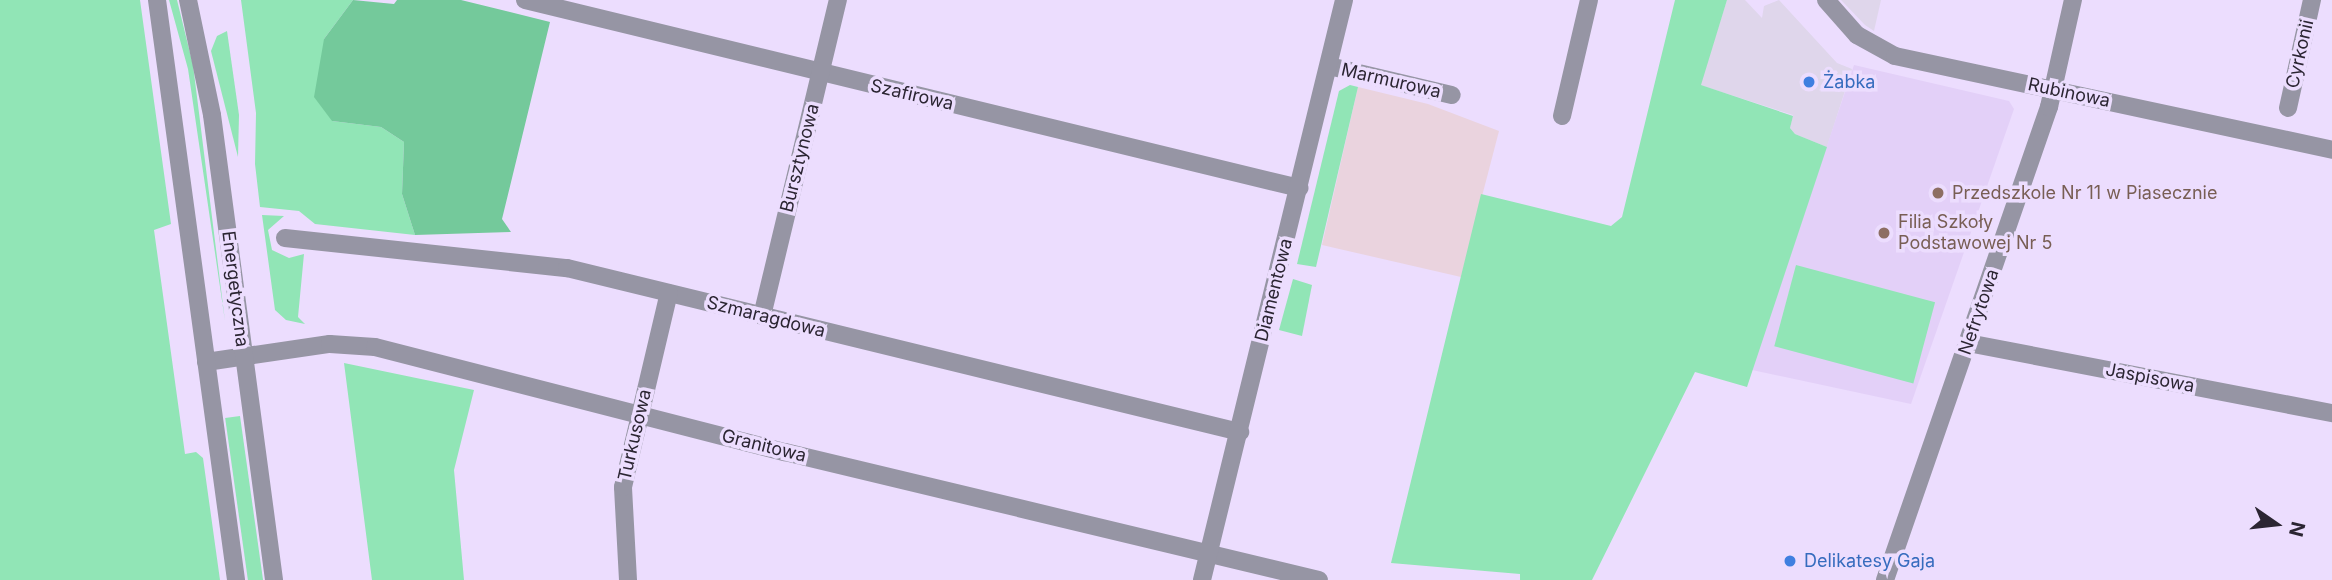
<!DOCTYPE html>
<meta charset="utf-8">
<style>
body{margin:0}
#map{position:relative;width:2332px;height:580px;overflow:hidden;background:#ecddfe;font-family:Inter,sans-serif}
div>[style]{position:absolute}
.commercial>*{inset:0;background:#dfd6eb}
.industrial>*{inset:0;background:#ead3de}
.built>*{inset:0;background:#e3d0f8}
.green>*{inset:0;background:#91e5b6;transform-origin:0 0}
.forest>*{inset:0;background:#74c99b}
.minor>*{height:18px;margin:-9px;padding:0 9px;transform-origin:9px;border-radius:9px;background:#9695a4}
.tertiary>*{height:18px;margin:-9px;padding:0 9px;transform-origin:9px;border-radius:9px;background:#9695a4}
.dots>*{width:19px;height:19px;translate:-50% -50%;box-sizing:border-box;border:4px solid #ecddfe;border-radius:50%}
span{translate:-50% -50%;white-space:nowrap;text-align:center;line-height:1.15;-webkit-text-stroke:7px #ecddfe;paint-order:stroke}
.street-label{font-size:18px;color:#2b2532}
.shop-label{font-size:18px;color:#366cbe}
.left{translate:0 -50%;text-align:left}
.education-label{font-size:18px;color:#785e54}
.north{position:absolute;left:2241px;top:489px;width:70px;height:70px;-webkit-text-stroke:5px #ecddfe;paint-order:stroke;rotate:104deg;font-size:19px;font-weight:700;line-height:28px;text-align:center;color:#2b2532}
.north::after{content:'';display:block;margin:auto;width:24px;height:32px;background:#2b2532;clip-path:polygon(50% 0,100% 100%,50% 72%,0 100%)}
</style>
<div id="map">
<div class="commercial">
<i style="clip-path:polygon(1727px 0,1745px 0,1762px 18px,1764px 6px,1779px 0,1837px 63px,1852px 69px,1827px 147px,1795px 134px,1790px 128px,1793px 115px,1700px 85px)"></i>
<i style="clip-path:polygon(1841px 0,1881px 0,1874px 31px,1865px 25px)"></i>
</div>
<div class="industrial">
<i style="clip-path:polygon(1358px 87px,1428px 104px,1499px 131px,1461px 277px,1322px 245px)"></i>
</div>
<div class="built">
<i style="clip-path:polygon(1854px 65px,2009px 101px,2014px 109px,1911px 404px,1752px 370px)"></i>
</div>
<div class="green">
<i style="clip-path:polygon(0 0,140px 0,171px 224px,154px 230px,185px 454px,196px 452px,203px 458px,220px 580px,0 580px)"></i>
<i style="clip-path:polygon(169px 0,177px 0,193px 65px,225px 321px,188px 69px)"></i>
<i style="clip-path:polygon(241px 0,353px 0,324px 39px,332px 121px,381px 127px,404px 142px,402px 194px,415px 235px,315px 224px,299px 211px,260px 207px,255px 164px,256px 113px)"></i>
<i style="clip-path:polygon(1675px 0,1727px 0,1701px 85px,1793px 116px,1790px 128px,1795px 134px,1827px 147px,1747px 387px,1695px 372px,1592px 580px,1520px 580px,1520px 574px,1391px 563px,1481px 194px,1611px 226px,1622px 217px)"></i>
<i style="clip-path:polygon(227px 31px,239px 115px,238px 157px,211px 51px,217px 36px)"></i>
<i style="clip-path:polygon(1350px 85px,1358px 87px,1316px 267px,1297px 264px,1339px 91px)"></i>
<i style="clip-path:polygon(262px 215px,284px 216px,268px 230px,272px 250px,289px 258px,304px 254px,298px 317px,305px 324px,286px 320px,275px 310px)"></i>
<i style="left:1796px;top:265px;width:144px;height:84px;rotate:15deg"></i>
<i style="clip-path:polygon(1293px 279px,1312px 285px,1302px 336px,1279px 330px)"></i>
<i style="clip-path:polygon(344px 363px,474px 390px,454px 470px,464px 580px,372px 580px)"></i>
<i style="left:240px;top:416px;width:166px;height:15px;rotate:82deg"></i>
</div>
<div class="forest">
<i style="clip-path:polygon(353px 0,394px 4px,397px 0,461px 0,550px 22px,502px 219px,511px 232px,415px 235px,402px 194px,404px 142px,381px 127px,332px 121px,314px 97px,324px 39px)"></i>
</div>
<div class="minor">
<i style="left:525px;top:0;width:797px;rotate:13.65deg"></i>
<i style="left:1826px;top:0;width:47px;rotate:48.5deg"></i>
<i style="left:1857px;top:35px;width:43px;rotate:28.9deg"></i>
<i style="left:1895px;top:56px;width:447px;rotate:12.1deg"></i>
<i style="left:1329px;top:66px;width:126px;rotate:13.3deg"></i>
<i style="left:2288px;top:108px;width:111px;rotate:-77.5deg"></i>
<i style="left:1562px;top:116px;width:119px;rotate:-76.9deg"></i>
<i style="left:285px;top:238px;width:284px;rotate:6.1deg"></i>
<i style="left:567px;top:268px;width:693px;rotate:13.7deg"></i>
<i style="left:762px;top:316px;width:325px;rotate:-76.5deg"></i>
<i style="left:1968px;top:343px;width:371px;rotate:10.9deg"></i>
<i style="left:206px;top:362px;width:125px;rotate:-8.3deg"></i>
<i style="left:330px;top:344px;width:45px;rotate:3.8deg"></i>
<i style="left:375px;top:347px;width:423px;rotate:14.4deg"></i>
<i style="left:785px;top:452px;width:549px;rotate:13.48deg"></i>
<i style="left:628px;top:580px;width:93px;rotate:-93.1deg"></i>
<i style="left:623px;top:487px;width:199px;rotate:-76.7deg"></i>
<i style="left:1202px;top:580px;width:597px;rotate:-76.24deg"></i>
<i style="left:1885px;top:580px;width:501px;rotate:-70.88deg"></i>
<i style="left:2049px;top:107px;width:110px;rotate:-77.4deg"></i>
</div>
<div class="tertiary">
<i style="left:157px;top:0;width:585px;rotate:82.24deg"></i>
<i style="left:188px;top:0;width:117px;rotate:78.2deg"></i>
<i style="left:212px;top:115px;width:469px;rotate:82.4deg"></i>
</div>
<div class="dots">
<i style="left:1809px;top:82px;background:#3f7fe0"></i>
<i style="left:1938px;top:193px;background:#8d6e63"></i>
<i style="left:1884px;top:233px;background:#8d6e63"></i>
<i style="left:1790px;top:561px;background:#3f7fe0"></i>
</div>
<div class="street-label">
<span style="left:2300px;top:54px;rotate:-77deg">Cyrkonii</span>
<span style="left:1391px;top:81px;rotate:13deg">Marmurowa</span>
<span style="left:2069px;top:93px;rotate:12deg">Rubinowa</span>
<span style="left:912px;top:95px;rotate:13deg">Szafirowa</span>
<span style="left:800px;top:158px;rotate:-76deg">Bursztynowa</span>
<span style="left:235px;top:289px;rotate:83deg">Energetyczna</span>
<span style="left:1274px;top:290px;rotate:-76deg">Diamentowa</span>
<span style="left:1979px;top:312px;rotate:-71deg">Nefrytowa</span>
<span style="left:766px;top:317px;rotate:14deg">Szmaragdowa</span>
<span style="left:2150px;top:378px;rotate:11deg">Jaspisowa</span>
<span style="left:635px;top:435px;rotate:-77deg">Turkusowa</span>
<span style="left:764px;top:446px;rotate:14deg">Granitowa</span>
</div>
<div class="shop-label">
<span class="left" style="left:1823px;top:82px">Żabka</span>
<span class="left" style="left:1804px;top:561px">Delikatesy Gaja</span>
</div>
<div class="education-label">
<span class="left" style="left:1952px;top:193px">Przedszkole Nr 11 w Piasecznie</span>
<span class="left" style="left:1898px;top:233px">Filia Szkoły<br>Podstawowej Nr 5</span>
</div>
<div class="north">N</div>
</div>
